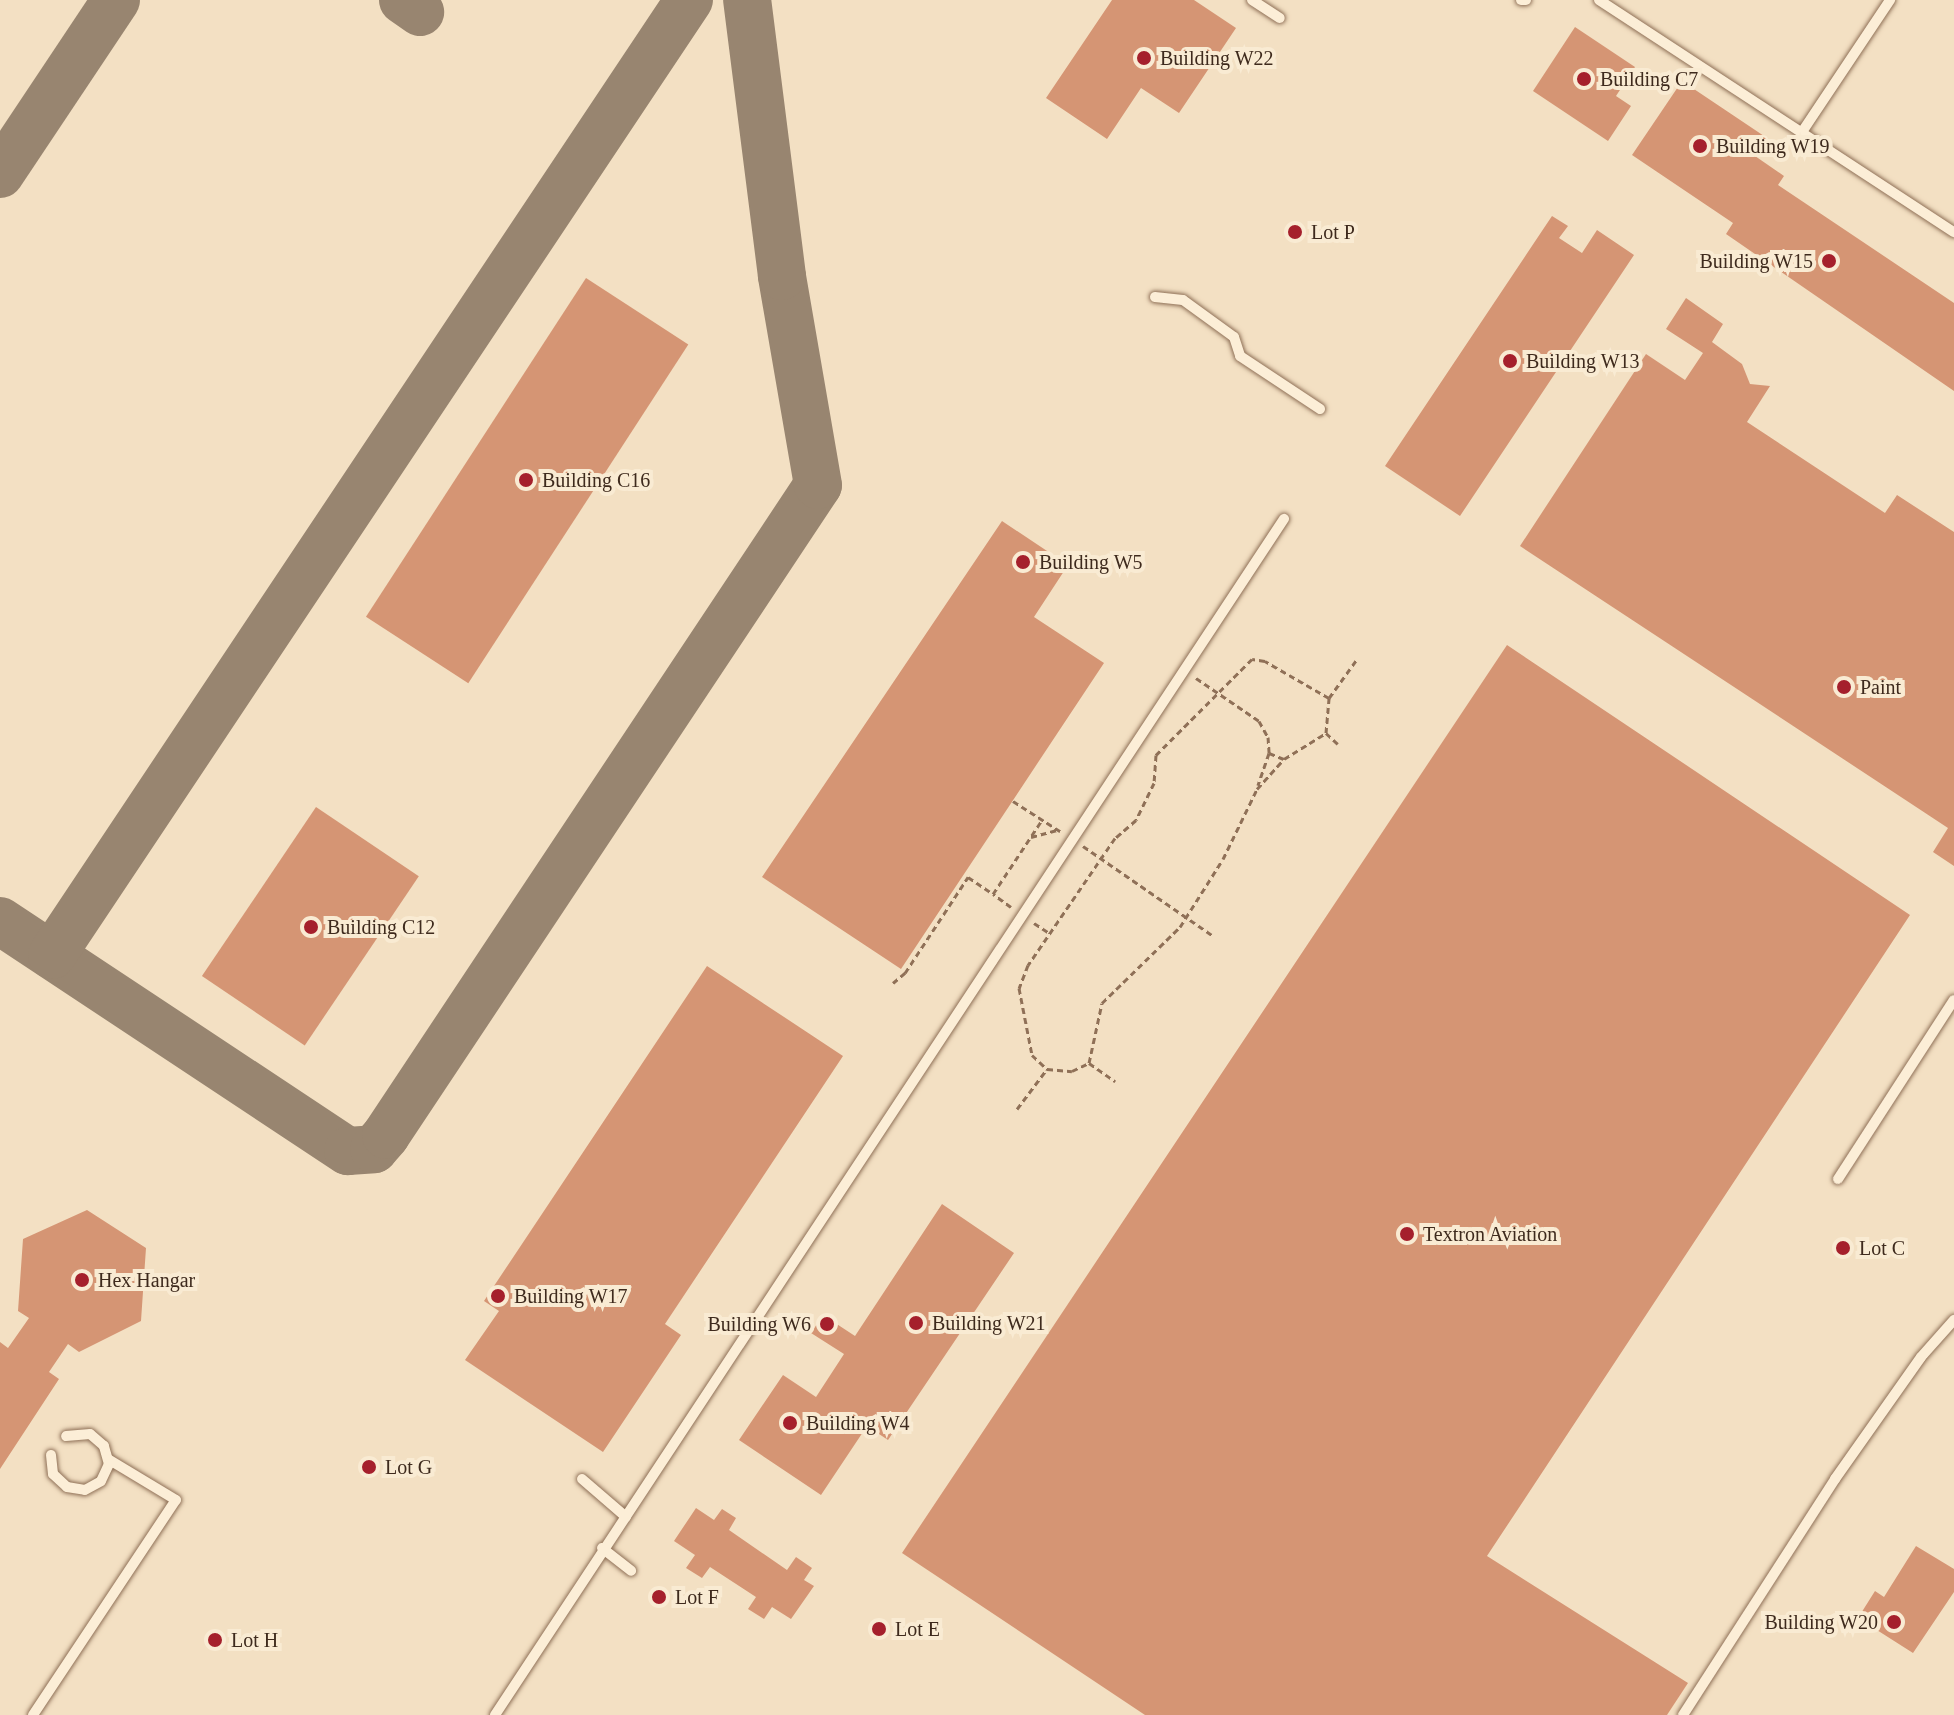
<!DOCTYPE html>
<style>
body{margin:0}
#map{position:relative;width:1954px;height:1715px;overflow:hidden;background:#f3e0c3;font-family:Georgia,serif}
div>[style]{position:absolute}
.taxiway>*{height:48px;margin:-24px;padding:0 24px;transform-origin:24px;border-radius:24px;background:#988570}
.building>*{inset:0;background:#d59574;transform-origin:0 0}
.path>*{height:3px;margin-top:-1.5px;transform-origin:0;background:repeating-linear-gradient(90deg,#8f7057 0 6px,transparent 0 10px)}
.roads{filter:drop-shadow(0 0 2px #8f7057) drop-shadow(0 0 2px #8f7057)}
.service>*{height:10px;margin:-5px;padding:0 5px;transform-origin:5px;border-radius:5px;background:#fceed7}
.dots>*{width:22px;height:22px;translate:-50% -50%;box-sizing:border-box;border:4px solid #f9ebd3;border-radius:50%}
span{translate:-50% -50%;white-space:nowrap;text-align:center;line-height:1.15;-webkit-text-stroke:8px #f9ebd3;paint-order:stroke}
.poi-label{font-size:20px;color:#3e2a1d}
.left{translate:0 -50%;text-align:left}
.right{translate:-100% -50%;text-align:right}
</style>
<div id="map">
<div class="taxiway">
<i style="left:403px;top:0;width:21px;rotate:35deg"></i>
<i style="left:0;top:174px;width:209px;rotate:-56.3deg"></i>
<i style="left:0;top:921px;width:417px;rotate:33.5deg"></i>
<i style="left:348px;top:1151px;width:26px;rotate:-4deg"></i>
<i style="left:374px;top:1149px;width:18px;rotate:-49deg"></i>
<i style="left:386px;top:1135px;width:780px;rotate:-56.39deg"></i>
<i style="left:818px;top:485px;width:212px;rotate:-99.8deg"></i>
<i style="left:782px;top:276px;width:278px;rotate:-97.2deg"></i>
<i style="left:52px;top:955px;width:1148px;rotate:-56.3deg"></i>
</div>
<div class="building">
<i style="clip-path:polygon(1112px 0,1194px 0,1236px 28px,1179px 113px,1141px 88px,1107px 139px,1046px 98px)"></i>
<i style="clip-path:polygon(1575px 27px,1635px 67px,1616px 96px,1631px 106px,1608px 141px,1533px 91px)"></i>
<i style="clip-path:polygon(1682px 81px,1767px 138px,1755px 156px,1784px 176px,1778px 185px,1954px 303px,1954px 391px,1726px 234px,1733px 223px,1632px 155px)"></i>
<i style="clip-path:polygon(1552px 216px,1568px 226px,1559px 238px,1582px 253px,1597px 230px,1634px 255px,1460px 516px,1385px 466px)"></i>
<i style="left:586px;top:278px;width:122px;height:404px;rotate:33deg"></i>
<i style="clip-path:polygon(1686px 298px,1723px 324px,1712px 342px,1742px 364px,1750px 384px,1770px 386px,1747px 422px,1885px 513px,1897px 495px,1954px 532px,1954px 866px,1933px 852px,1948px 828px,1520px 546px,1646px 354px,1685px 380px,1703px 353px,1666px 329px)"></i>
<i style="clip-path:polygon(1002px 521px,1068px 565px,1034px 617px,1104px 663px,901px 969px,762px 877px)"></i>
<i style="clip-path:polygon(1507px 645px,1910px 915px,1487px 1556px,1688px 1683px,1667px 1715px,1145px 1715px,902px 1553px)"></i>
<i style="left:316px;top:807px;width:124px;height:204px;rotate:34deg"></i>
<i style="clip-path:polygon(707px 966px,843px 1056px,665px 1324px,681px 1335px,603px 1452px,465px 1360px,499px 1311px,484px 1301px)"></i>
<i style="clip-path:polygon(942px 1204px,1014px 1253px,888px 1440px,867px 1426px,821px 1495px,739px 1440px,783px 1375px,816px 1397px,844px 1354px,811px 1333px,823px 1315px,855px 1336px)"></i>
<i style="clip-path:polygon(87px 1210px,146px 1248px,141px 1321px,79px 1352px,68px 1344px,49px 1372px,59px 1379px,0 1469px,0 1342px,8px 1348px,29px 1318px,18px 1311px,23px 1239px)"></i>
<i style="clip-path:polygon(696px 1508px,714px 1520px,722px 1509px,736px 1518px,729px 1530px,787px 1570px,796px 1557px,812px 1568px,804px 1580px,814px 1586px,791px 1619px,772px 1607px,764px 1619px,748px 1609px,756px 1597px,710px 1567px,702px 1578px,686px 1568px,695px 1555px,674px 1541px)"></i>
<i style="clip-path:polygon(1916px 1546px,1954px 1569px,1954px 1592px,1913px 1653px,1858px 1618px,1875px 1591px,1884px 1597px)"></i>
</div>
<div class="path">
<i style="left:1196px;top:678px;width:76px;rotate:34.3deg"></i>
<i style="left:1259px;top:721px;width:18px;rotate:61deg"></i>
<i style="left:1268px;top:737px;width:16px;rotate:86deg"></i>
<i style="left:1269px;top:753px;width:34px;rotate:109deg"></i>
<i style="left:1329px;top:698px;width:74px;rotate:-150deg"></i>
<i style="left:1265px;top:661px;width:13px;rotate:-171deg"></i>
<i style="left:1252px;top:659px;width:136px;rotate:135deg"></i>
<i style="left:1156px;top:755px;width:28px;rotate:94deg"></i>
<i style="left:1154px;top:783px;width:41px;rotate:115.9deg"></i>
<i style="left:1136px;top:820px;width:28px;rotate:139deg"></i>
<i style="left:1115px;top:838px;width:154px;rotate:124.4deg"></i>
<i style="left:1028px;top:965px;width:25px;rotate:111deg"></i>
<i style="left:1019px;top:988px;width:68px;rotate:79deg"></i>
<i style="left:1032px;top:1055px;width:21px;rotate:43deg"></i>
<i style="left:1047px;top:1069px;width:25px;rotate:5deg"></i>
<i style="left:1072px;top:1071px;width:19px;rotate:-25deg"></i>
<i style="left:1089px;top:1063px;width:61px;rotate:-77.8deg"></i>
<i style="left:1102px;top:1003px;width:109px;rotate:-44.3deg"></i>
<i style="left:1180px;top:927px;width:80px;rotate:-57.7deg"></i>
<i style="left:1223px;top:859px;width:78px;rotate:-64.1deg"></i>
<i style="left:1257px;top:789px;width:40px;rotate:-48deg"></i>
<i style="left:1284px;top:759px;width:49px;rotate:-31.8deg"></i>
<i style="left:1326px;top:733px;width:35px;rotate:-85deg"></i>
<i style="left:1329px;top:698px;width:48px;rotate:-54.3deg"></i>
<i style="left:1326px;top:733px;width:16px;rotate:43deg"></i>
<i style="left:1269px;top:753px;width:16px;rotate:22deg"></i>
<i style="left:1013px;top:801px;width:56px;rotate:32.6deg"></i>
<i style="left:1031px;top:837px;width:28px;rotate:-15deg"></i>
<i style="left:1083px;top:846px;width:157px;rotate:34.6deg"></i>
<i style="left:1011px;top:907px;width:22px;rotate:-144deg"></i>
<i style="left:993px;top:894px;width:89px;rotate:-56.5deg"></i>
<i style="left:1034px;top:923px;width:20px;rotate:33deg"></i>
<i style="left:893px;top:983px;width:16px;rotate:-40deg"></i>
<i style="left:905px;top:973px;width:115px;rotate:-56.7deg"></i>
<i style="left:968px;top:877px;width:30px;rotate:34deg"></i>
<i style="left:1089px;top:1063px;width:32px;rotate:35deg"></i>
<i style="left:1017px;top:1109px;width:50px;rotate:-53.1deg"></i>
</div>
<div class="roads">
<div class="service">
<i style="left:1252px;top:0;width:33px;rotate:33deg"></i>
<i style="left:1521px;top:0;width:5px"></i>
<i style="left:1599px;top:0;width:424px;rotate:33.2deg"></i>
<i style="left:1802px;top:132px;width:159px;rotate:-56.3deg"></i>
<i style="left:1155px;top:297px;width:28px;rotate:6deg"></i>
<i style="left:1183px;top:300px;width:63px;rotate:36deg"></i>
<i style="left:1234px;top:337px;width:20px;rotate:72deg"></i>
<i style="left:1240px;top:356px;width:96px;rotate:33.5deg"></i>
<i style="left:1838px;top:1179px;width:213px;rotate:-57.1deg"></i>
<i style="left:51px;top:1455px;width:19px;rotate:84deg"></i>
<i style="left:53px;top:1474px;width:19px;rotate:43deg"></i>
<i style="left:67px;top:1487px;width:18px;rotate:9deg"></i>
<i style="left:85px;top:1490px;width:18px;rotate:-29deg"></i>
<i style="left:101px;top:1481px;width:19px;rotate:-65deg"></i>
<i style="left:109px;top:1464px;width:19px;rotate:-106deg"></i>
<i style="left:104px;top:1446px;width:18px;rotate:-139deg"></i>
<i style="left:90px;top:1434px;width:24px;rotate:175deg"></i>
<i style="left:582px;top:1479px;width:58px;rotate:40.8deg"></i>
<i style="left:602px;top:1548px;width:37px;rotate:38deg"></i>
<i style="left:33px;top:1715px;width:258px;rotate:-56.4deg"></i>
<i style="left:176px;top:1500px;width:79px;rotate:-148.9deg"></i>
<i style="left:495px;top:1715px;width:1433px;rotate:-56.59deg"></i>
<i style="left:1683px;top:1715px;width:281px;rotate:-57.2deg"></i>
<i style="left:1835px;top:1479px;width:149px;rotate:-54.8deg"></i>
<i style="left:1921px;top:1357px;width:50px;rotate:-48.3deg"></i>
</div>
</div>
<div class="dots">
<i style="left:1144px;top:58px;background:#a5202c"></i>
<i style="left:1584px;top:79px;background:#a5202c"></i>
<i style="left:1700px;top:146px;background:#a5202c"></i>
<i style="left:1295px;top:232px;background:#a5202c"></i>
<i style="left:1829px;top:261px;background:#a5202c"></i>
<i style="left:1510px;top:361px;background:#a5202c"></i>
<i style="left:526px;top:480px;background:#a5202c"></i>
<i style="left:1023px;top:562px;background:#a5202c"></i>
<i style="left:1844px;top:687px;background:#a5202c"></i>
<i style="left:311px;top:927px;background:#a5202c"></i>
<i style="left:1407px;top:1234px;background:#a5202c"></i>
<i style="left:1843px;top:1248px;background:#a5202c"></i>
<i style="left:82px;top:1280px;background:#a5202c"></i>
<i style="left:498px;top:1296px;background:#a5202c"></i>
<i style="left:916px;top:1323px;background:#a5202c"></i>
<i style="left:827px;top:1324px;background:#a5202c"></i>
<i style="left:790px;top:1423px;background:#a5202c"></i>
<i style="left:369px;top:1467px;background:#a5202c"></i>
<i style="left:659px;top:1597px;background:#a5202c"></i>
<i style="left:1894px;top:1622px;background:#a5202c"></i>
<i style="left:879px;top:1629px;background:#a5202c"></i>
<i style="left:215px;top:1640px;background:#a5202c"></i>
</div>
<div class="poi-label">
<span class="left" style="left:1160px;top:58px">Building W22</span>
<span class="left" style="left:1600px;top:79px">Building C7</span>
<span class="left" style="left:1716px;top:146px">Building W19</span>
<span class="left" style="left:1311px;top:232px">Lot P</span>
<span class="right" style="left:1813px;top:261px">Building W15</span>
<span class="left" style="left:1526px;top:361px">Building W13</span>
<span class="left" style="left:542px;top:480px">Building C16</span>
<span class="left" style="left:1039px;top:562px">Building W5</span>
<span class="left" style="left:1860px;top:687px">Paint</span>
<span class="left" style="left:327px;top:927px">Building C12</span>
<span class="left" style="left:1423px;top:1234px">Textron Aviation</span>
<span class="left" style="left:1859px;top:1248px">Lot C</span>
<span class="left" style="left:98px;top:1280px">Hex Hangar</span>
<span class="left" style="left:514px;top:1296px">Building W17</span>
<span class="left" style="left:932px;top:1323px">Building W21</span>
<span class="right" style="left:811px;top:1324px">Building W6</span>
<span class="left" style="left:806px;top:1423px">Building W4</span>
<span class="left" style="left:385px;top:1467px">Lot G</span>
<span class="left" style="left:675px;top:1597px">Lot F</span>
<span class="right" style="left:1878px;top:1622px">Building W20</span>
<span class="left" style="left:895px;top:1629px">Lot E</span>
<span class="left" style="left:231px;top:1640px">Lot H</span>
</div>
</div>
